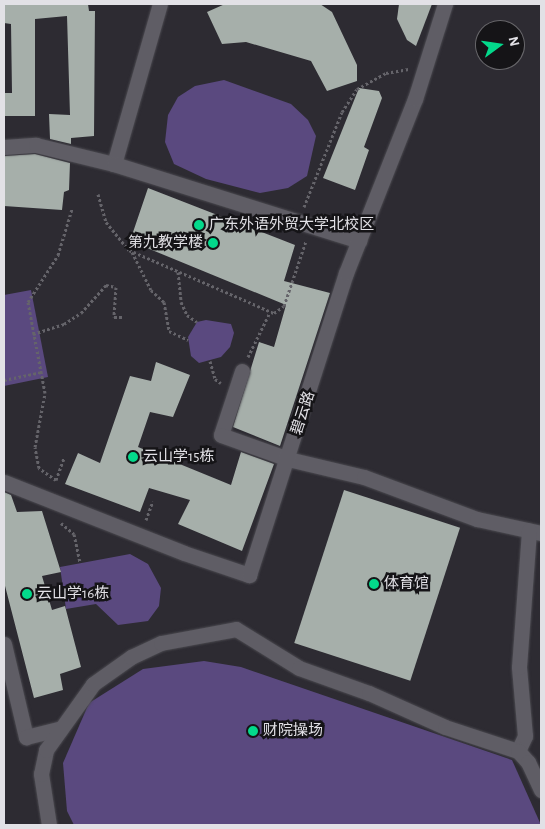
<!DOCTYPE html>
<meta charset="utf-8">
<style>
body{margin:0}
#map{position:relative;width:545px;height:829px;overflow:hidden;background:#2d2b32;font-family:"Alegreya Sans","Noto Sans SC",sans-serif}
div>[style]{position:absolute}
.green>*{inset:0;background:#5a497f}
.building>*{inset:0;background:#a6afaa;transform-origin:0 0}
.path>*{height:3px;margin-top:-1.5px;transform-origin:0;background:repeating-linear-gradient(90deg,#65646a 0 2.5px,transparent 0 5px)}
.roads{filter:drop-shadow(0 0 1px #4a494f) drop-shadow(0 0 1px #4a494f)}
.minor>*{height:15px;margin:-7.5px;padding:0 7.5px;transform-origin:7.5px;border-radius:7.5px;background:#5f5d65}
.dots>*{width:14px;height:14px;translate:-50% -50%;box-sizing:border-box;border:2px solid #151417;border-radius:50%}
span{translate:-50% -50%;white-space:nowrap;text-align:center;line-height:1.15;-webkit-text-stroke:5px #151417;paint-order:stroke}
.poi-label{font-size:15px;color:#e2e1e6}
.left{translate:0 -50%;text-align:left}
.right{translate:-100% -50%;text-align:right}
.street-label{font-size:15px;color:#e2e1e6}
.frame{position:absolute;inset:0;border:5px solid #e2e1e6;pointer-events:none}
.north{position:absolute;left:475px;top:20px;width:50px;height:50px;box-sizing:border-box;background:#151417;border:1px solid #67666a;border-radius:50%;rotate:76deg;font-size:14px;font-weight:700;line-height:20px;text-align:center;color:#e2e1e6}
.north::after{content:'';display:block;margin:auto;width:18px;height:22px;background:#03d98b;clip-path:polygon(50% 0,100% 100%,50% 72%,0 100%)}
</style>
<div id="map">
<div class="green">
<i style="clip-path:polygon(224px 80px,291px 104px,308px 120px,316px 136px,307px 176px,288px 188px,260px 193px,206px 179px,174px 164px,165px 142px,168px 115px,178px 97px,195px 86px)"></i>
<i style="clip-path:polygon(31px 290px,48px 377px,4px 386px,4px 295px)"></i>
<i style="clip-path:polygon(206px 320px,231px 324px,234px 333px,230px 347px,221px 357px,199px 363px,191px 356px,188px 337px,197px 322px)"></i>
<i style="clip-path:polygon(130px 554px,148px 564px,161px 588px,159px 606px,148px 621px,118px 625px,96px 604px,66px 609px,60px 567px)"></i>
<i style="clip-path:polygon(204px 661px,241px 667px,512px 760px,541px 825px,74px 825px,67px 811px,63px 763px,89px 703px,143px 669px)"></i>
</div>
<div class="building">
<i style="clip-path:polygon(4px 4px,88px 4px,89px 11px,95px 11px,94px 136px,71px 138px,71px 144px,50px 139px,49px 114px,70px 115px,67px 16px,35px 19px,35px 116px,4px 116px,4px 93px,12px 93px,11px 24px,4px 23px)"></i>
<i style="clip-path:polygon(225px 4px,320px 4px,332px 12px,357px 65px,357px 81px,327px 91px,311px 61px,246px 42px,222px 44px,207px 12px)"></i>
<i style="clip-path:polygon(399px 4px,432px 4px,416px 46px,407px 40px,397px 19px)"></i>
<i style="clip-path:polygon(359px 88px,379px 91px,382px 98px,364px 147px,369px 150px,355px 190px,323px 178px)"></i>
<i style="clip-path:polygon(35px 154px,70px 163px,69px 190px,64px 192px,62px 210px,4px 206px,4px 156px)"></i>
<i style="clip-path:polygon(148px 188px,295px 245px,284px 281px,330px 293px,280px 446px,233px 427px,259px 342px,274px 347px,286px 305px,130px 241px)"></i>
<i style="clip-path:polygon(156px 362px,190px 375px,173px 417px,150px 412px,138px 447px,231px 485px,241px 452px,274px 464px,242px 551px,178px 524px,190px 500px,149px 488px,140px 512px,65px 484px,78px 453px,100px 463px,130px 376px,151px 381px)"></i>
<i style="left:344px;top:490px;width:122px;height:161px;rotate:18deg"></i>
<i style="clip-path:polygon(4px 492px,11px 495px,17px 512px,42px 511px,61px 572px,42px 576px,52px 610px,65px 606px,81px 667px,60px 674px,63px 690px,34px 698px,4px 582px)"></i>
</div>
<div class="path">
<i style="left:98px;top:194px;width:29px;rotate:74deg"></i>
<i style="left:106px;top:222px;width:36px;rotate:51deg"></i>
<i style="left:129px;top:250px;width:158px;rotate:23.5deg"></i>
<i style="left:274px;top:313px;width:12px;rotate:-35deg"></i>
<i style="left:284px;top:306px;width:69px;rotate:-71.3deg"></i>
<i style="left:304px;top:207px;width:102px;rotate:-68.2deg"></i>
<i style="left:342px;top:112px;width:27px;rotate:-57deg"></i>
<i style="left:357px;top:89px;width:33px;rotate:-29deg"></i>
<i style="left:386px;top:73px;width:23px;rotate:-10deg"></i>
<i style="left:132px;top:252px;width:42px;rotate:63.4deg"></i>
<i style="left:151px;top:290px;width:18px;rotate:43deg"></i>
<i style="left:164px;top:302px;width:29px;rotate:80deg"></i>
<i style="left:169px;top:331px;width:21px;rotate:25deg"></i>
<i style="left:178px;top:272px;width:30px;rotate:84deg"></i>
<i style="left:181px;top:302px;width:14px;rotate:65deg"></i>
<i style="left:187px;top:315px;width:12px;rotate:35deg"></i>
<i style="left:33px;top:334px;width:33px;rotate:-18deg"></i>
<i style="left:64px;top:324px;width:20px;rotate:-33deg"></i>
<i style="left:81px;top:313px;width:38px;rotate:-48deg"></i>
<i style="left:106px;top:285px;width:10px;rotate:11deg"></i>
<i style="left:116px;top:287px;width:30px;rotate:94deg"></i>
<i style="left:114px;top:317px;width:9px"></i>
<i style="left:248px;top:357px;width:50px;rotate:-63.9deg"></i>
<i style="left:210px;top:361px;width:19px;rotate:74deg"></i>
<i style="left:215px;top:379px;width:7px;rotate:34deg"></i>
<i style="left:4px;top:380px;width:38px;rotate:-12deg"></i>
<i style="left:56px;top:480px;width:21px;rotate:-145deg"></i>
<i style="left:39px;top:468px;width:21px;rotate:-101deg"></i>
<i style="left:35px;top:447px;width:55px;rotate:-79.5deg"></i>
<i style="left:45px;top:393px;width:93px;rotate:-100.6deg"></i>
<i style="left:28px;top:302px;width:56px;rotate:-57.4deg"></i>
<i style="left:58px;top:255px;width:48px;rotate:-73.1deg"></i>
<i style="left:56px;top:480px;width:23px;rotate:-70deg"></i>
<i style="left:146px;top:520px;width:20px;rotate:-70deg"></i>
<i style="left:61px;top:523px;width:17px;rotate:40deg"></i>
<i style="left:74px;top:534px;width:30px;rotate:78deg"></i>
</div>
<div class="roads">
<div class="minor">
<i style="left:4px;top:147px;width:32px;rotate:-4deg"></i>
<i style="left:36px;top:145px;width:80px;rotate:13.7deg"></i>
<i style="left:114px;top:164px;width:166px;rotate:-74deg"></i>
<i style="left:114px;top:164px;width:257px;rotate:17.4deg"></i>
<i style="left:242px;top:371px;width:67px;rotate:108.2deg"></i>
<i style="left:221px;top:435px;width:71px;rotate:19.7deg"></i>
<i style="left:288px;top:459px;width:78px;rotate:13.3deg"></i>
<i style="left:364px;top:477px;width:121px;rotate:20.4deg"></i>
<i style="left:477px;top:519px;width:66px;rotate:12.3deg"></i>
<i style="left:4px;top:482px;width:193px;rotate:21.5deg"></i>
<i style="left:184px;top:553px;width:69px;rotate:18.7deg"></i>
<i style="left:249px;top:575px;width:317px;rotate:-72.2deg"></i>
<i style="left:346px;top:273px;width:187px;rotate:-68.4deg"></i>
<i style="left:415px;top:99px;width:100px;rotate:-72.5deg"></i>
<i style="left:4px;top:644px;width:96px;rotate:76.7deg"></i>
<i style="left:26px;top:737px;width:34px;rotate:-14deg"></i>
<i style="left:518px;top:751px;width:17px;rotate:-65deg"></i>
<i style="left:525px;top:736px;width:69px;rotate:-95deg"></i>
<i style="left:519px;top:667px;width:137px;rotate:-85.8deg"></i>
<i style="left:49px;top:825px;width:52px;rotate:-98.9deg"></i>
<i style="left:41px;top:774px;width:25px;rotate:-78deg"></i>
<i style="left:46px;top:750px;width:81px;rotate:-54.5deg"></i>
<i style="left:93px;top:684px;width:47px;rotate:-35.4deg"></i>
<i style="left:131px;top:657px;width:33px;rotate:-25deg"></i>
<i style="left:161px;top:643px;width:76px;rotate:-10.6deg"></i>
<i style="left:236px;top:629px;width:74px;rotate:31.8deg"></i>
<i style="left:299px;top:668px;width:74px;rotate:19.7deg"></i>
<i style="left:369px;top:693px;width:83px;rotate:24.1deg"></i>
<i style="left:445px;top:727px;width:77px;rotate:18.2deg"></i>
<i style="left:518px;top:751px;width:15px;rotate:48deg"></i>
<i style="left:528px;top:762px;width:31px;rotate:65deg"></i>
</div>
</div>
<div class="dots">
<i style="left:199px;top:225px;background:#03d98b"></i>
<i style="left:213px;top:243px;background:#03d98b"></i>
<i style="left:133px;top:457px;background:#03d98b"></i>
<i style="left:374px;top:584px;background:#03d98b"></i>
<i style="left:27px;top:594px;background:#03d98b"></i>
<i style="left:253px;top:731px;background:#03d98b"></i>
</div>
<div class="poi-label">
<span class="left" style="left:209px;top:225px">广东外语外贸大学北校区</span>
<span class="right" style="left:203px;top:243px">第九教学楼</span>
<span class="left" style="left:143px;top:457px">云山学15栋</span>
<span class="left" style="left:384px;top:584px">体育馆</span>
<span class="left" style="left:37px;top:594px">云山学16栋</span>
<span class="left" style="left:263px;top:731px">财院操场</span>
</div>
<div class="street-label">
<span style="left:303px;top:413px;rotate:-72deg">碧云路</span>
</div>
<div class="frame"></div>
<div class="north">N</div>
</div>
